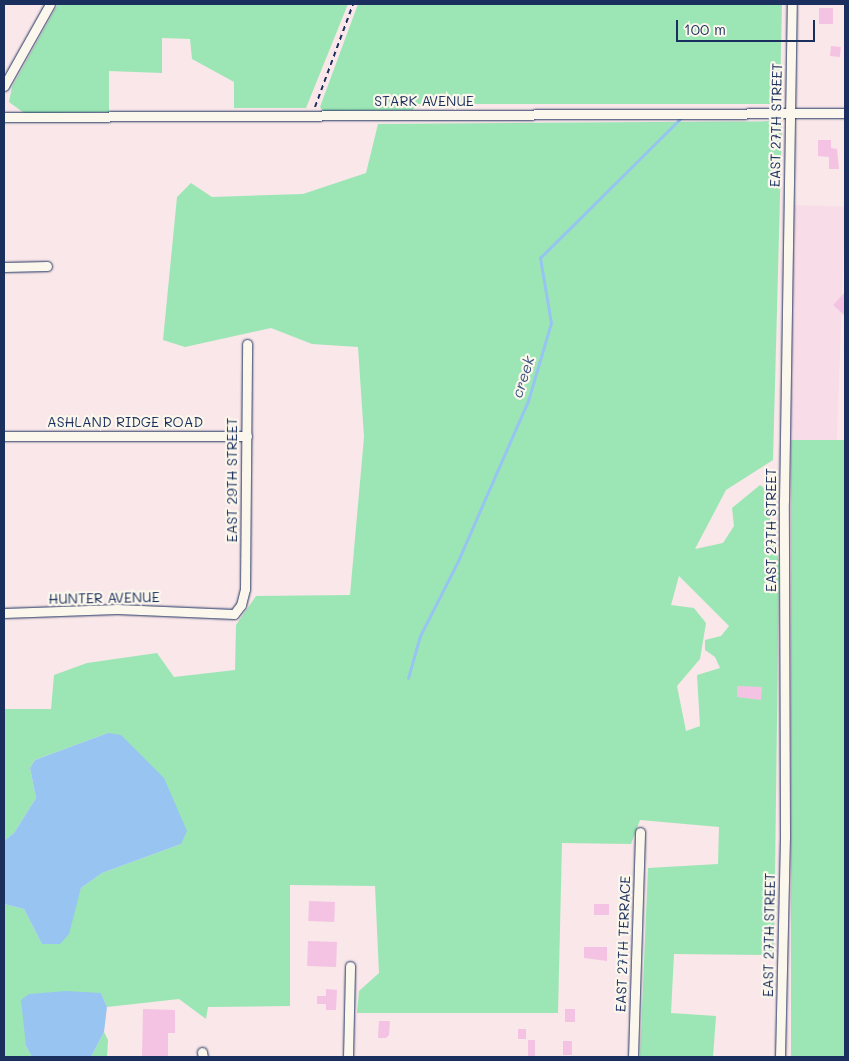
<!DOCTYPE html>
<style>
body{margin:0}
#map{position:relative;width:849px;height:1061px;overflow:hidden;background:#f9e7e9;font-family:Mali,sans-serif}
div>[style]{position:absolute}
.built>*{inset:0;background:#f8dce7;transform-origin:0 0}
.green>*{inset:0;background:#9ce6b5;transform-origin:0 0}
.water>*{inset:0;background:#97c4f1}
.stream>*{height:2.5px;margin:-1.25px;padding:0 1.25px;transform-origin:1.25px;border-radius:1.25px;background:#97c4f1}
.building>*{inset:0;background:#f4c3e3;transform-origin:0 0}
.path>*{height:2px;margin-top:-1px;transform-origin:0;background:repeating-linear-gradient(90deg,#1b2f5e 0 5px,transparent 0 9px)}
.roads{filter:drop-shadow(0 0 1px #1b2f5e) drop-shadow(0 0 1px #1b2f5e)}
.street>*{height:9px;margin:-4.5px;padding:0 4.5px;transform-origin:4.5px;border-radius:4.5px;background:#fbf7ec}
span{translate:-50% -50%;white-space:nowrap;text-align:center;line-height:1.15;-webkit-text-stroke:4.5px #fbf7ec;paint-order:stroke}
.street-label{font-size:14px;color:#1b2f5e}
.water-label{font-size:15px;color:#3a5483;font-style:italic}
.frame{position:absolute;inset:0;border:5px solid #1b2f5e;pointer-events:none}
.scale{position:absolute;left:676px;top:20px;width:139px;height:22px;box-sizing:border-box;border:2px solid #1b2f5e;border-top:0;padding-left:6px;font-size:15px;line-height:18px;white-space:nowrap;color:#1b2f5e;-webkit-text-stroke:4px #fbf7ec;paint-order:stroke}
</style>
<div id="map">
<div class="built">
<i style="left:794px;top:205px;width:51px;height:236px;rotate:2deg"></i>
</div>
<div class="green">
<i style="clip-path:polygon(58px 4px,348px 4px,306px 108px,234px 108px,234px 82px,192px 59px,190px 39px,162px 38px,162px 73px,109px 71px,109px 112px,24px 113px,9px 102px,12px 87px)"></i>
<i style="clip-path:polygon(358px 4px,782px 4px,780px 97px,773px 104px,415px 104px,413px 110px,323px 111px,320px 107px)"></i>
<i style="clip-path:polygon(evenodd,782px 121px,773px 460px,726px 490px,695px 549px,723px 543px,734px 526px,732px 508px,760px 485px,768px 491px,771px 533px,763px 543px,776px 546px,779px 565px,774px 955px,674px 954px,671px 1013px,716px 1016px,713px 1057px,640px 1057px,648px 868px,718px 864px,719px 827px,640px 820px,631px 844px,562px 843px,558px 1013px,357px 1013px,359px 991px,379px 973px,375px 886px,290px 885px,290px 1006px,208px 1007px,206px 1019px,179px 999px,107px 1007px,101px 993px,26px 1046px,32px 1057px,4px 1057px,4px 904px,24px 909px,42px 944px,74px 909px,81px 888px,102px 873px,181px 844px,108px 733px,35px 760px,30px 768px,36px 798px,14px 833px,4px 841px,4px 709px,51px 709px,54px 675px,87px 663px,157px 653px,174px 677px,235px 670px,236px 625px,256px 596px,350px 595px,364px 437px,358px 347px,312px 344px,271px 328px,185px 347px,163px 340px,177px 197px,191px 183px,212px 197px,303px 194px,366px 173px,378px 124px,782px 121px,679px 576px,729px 626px,721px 636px,705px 640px,705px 650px,715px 657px,720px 668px,697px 675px,700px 726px,686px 731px,677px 686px,700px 659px,706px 623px,694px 608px,671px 605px,679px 576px)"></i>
<i style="left:845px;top:440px;width:617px;height:54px;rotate:90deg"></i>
<i style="clip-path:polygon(104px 1032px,108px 1040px,107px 1057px,91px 1057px)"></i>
</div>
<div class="water">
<i style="clip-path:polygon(108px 733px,121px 735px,164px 778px,187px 831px,181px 844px,102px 873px,81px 888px,69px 934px,60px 944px,42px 944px,24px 909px,4px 904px,4px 841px,14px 833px,36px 798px,30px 768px,35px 760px)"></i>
<i style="clip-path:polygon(66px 991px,101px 993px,107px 1007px,104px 1032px,91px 1057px,32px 1057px,26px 1046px,21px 1000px,29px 994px)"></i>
</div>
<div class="stream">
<i style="left:408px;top:678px;width:44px;rotate:-74.1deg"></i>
<i style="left:420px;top:636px;width:84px;rotate:-63.1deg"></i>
<i style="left:458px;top:561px;width:175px;rotate:-66.4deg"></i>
<i style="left:528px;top:401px;width:81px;rotate:-73.6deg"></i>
<i style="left:551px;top:323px;width:66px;rotate:-99.6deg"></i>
<i style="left:540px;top:258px;width:197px;rotate:-44.8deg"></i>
</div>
<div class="building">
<i style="left:819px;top:8px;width:14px;height:16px"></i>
<i style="left:831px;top:46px;width:10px;height:10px;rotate:6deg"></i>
<i style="clip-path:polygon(818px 140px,831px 140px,831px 148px,837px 149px,839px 169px,829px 169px,829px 157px,818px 156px)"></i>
<i style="clip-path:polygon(845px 292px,845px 316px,833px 305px)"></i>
<i style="clip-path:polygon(737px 686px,762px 687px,761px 700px,737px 697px)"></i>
<i style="left:309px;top:901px;width:26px;height:20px;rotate:2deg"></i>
<i style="left:594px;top:904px;width:15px;height:11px"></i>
<i style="left:308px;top:941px;width:29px;height:25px;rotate:2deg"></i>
<i style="clip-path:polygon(584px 947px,607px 947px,607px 961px,584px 958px)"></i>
<i style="clip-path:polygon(326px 989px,337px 990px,336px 1010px,326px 1010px,326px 1004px,317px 1004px,317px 996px,326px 996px)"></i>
<i style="clip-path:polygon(143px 1009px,175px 1010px,175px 1033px,168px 1033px,168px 1057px,142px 1057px)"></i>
<i style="left:565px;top:1009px;width:10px;height:13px"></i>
<i style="clip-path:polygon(379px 1021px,390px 1021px,389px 1035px,386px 1038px,378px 1038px)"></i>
<i style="left:518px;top:1029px;width:8px;height:10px"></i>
<i style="left:528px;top:1040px;width:7px;height:17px"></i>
<i style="left:563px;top:1041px;width:9px;height:14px"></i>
</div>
<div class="path">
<i style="left:315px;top:107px;width:110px;rotate:-69.7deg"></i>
</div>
<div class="roads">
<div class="street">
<i style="left:4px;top:86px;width:94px;rotate:-60.7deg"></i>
<i style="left:4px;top:117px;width:841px;rotate:-0.27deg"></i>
<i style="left:4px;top:267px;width:43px;rotate:-1.3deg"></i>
<i style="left:4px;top:436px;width:243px"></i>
<i style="left:4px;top:613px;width:113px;rotate:-2deg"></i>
<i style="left:117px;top:609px;width:117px;rotate:2.4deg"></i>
<i style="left:234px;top:614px;width:11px;rotate:-52deg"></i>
<i style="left:241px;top:605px;width:16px;rotate:-76deg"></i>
<i style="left:245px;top:589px;width:245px;rotate:-89.5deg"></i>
<i style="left:202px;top:1052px;width:5px;rotate:79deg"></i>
<i style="left:348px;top:1057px;width:91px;rotate:-88.7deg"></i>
<i style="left:633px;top:1057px;width:225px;rotate:-88.2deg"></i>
<i style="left:780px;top:1057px;width:221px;rotate:-88.7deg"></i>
<i style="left:785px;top:836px;width:335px;rotate:-90.2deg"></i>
<i style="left:784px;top:501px;width:497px;rotate:-89.1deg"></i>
</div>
</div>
<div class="street-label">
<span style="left:424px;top:101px">STARK AVENUE</span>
<span style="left:776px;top:125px;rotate:-89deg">EAST 27TH STREET</span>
<span style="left:125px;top:422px">ASHLAND RIDGE ROAD</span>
<span style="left:232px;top:480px;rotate:-90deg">EAST 29TH STREET</span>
<span style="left:771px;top:530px;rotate:-90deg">EAST 27TH STREET</span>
<span style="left:104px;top:598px;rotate:-1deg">HUNTER AVENUE</span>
<span style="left:769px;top:935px;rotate:-89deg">EAST 27TH STREET</span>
<span style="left:623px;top:944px;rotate:-88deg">EAST 27TH TERRACE</span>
</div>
<div class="water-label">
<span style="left:523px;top:377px;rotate:-72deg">creek</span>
</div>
<div class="frame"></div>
<div class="scale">100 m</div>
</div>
